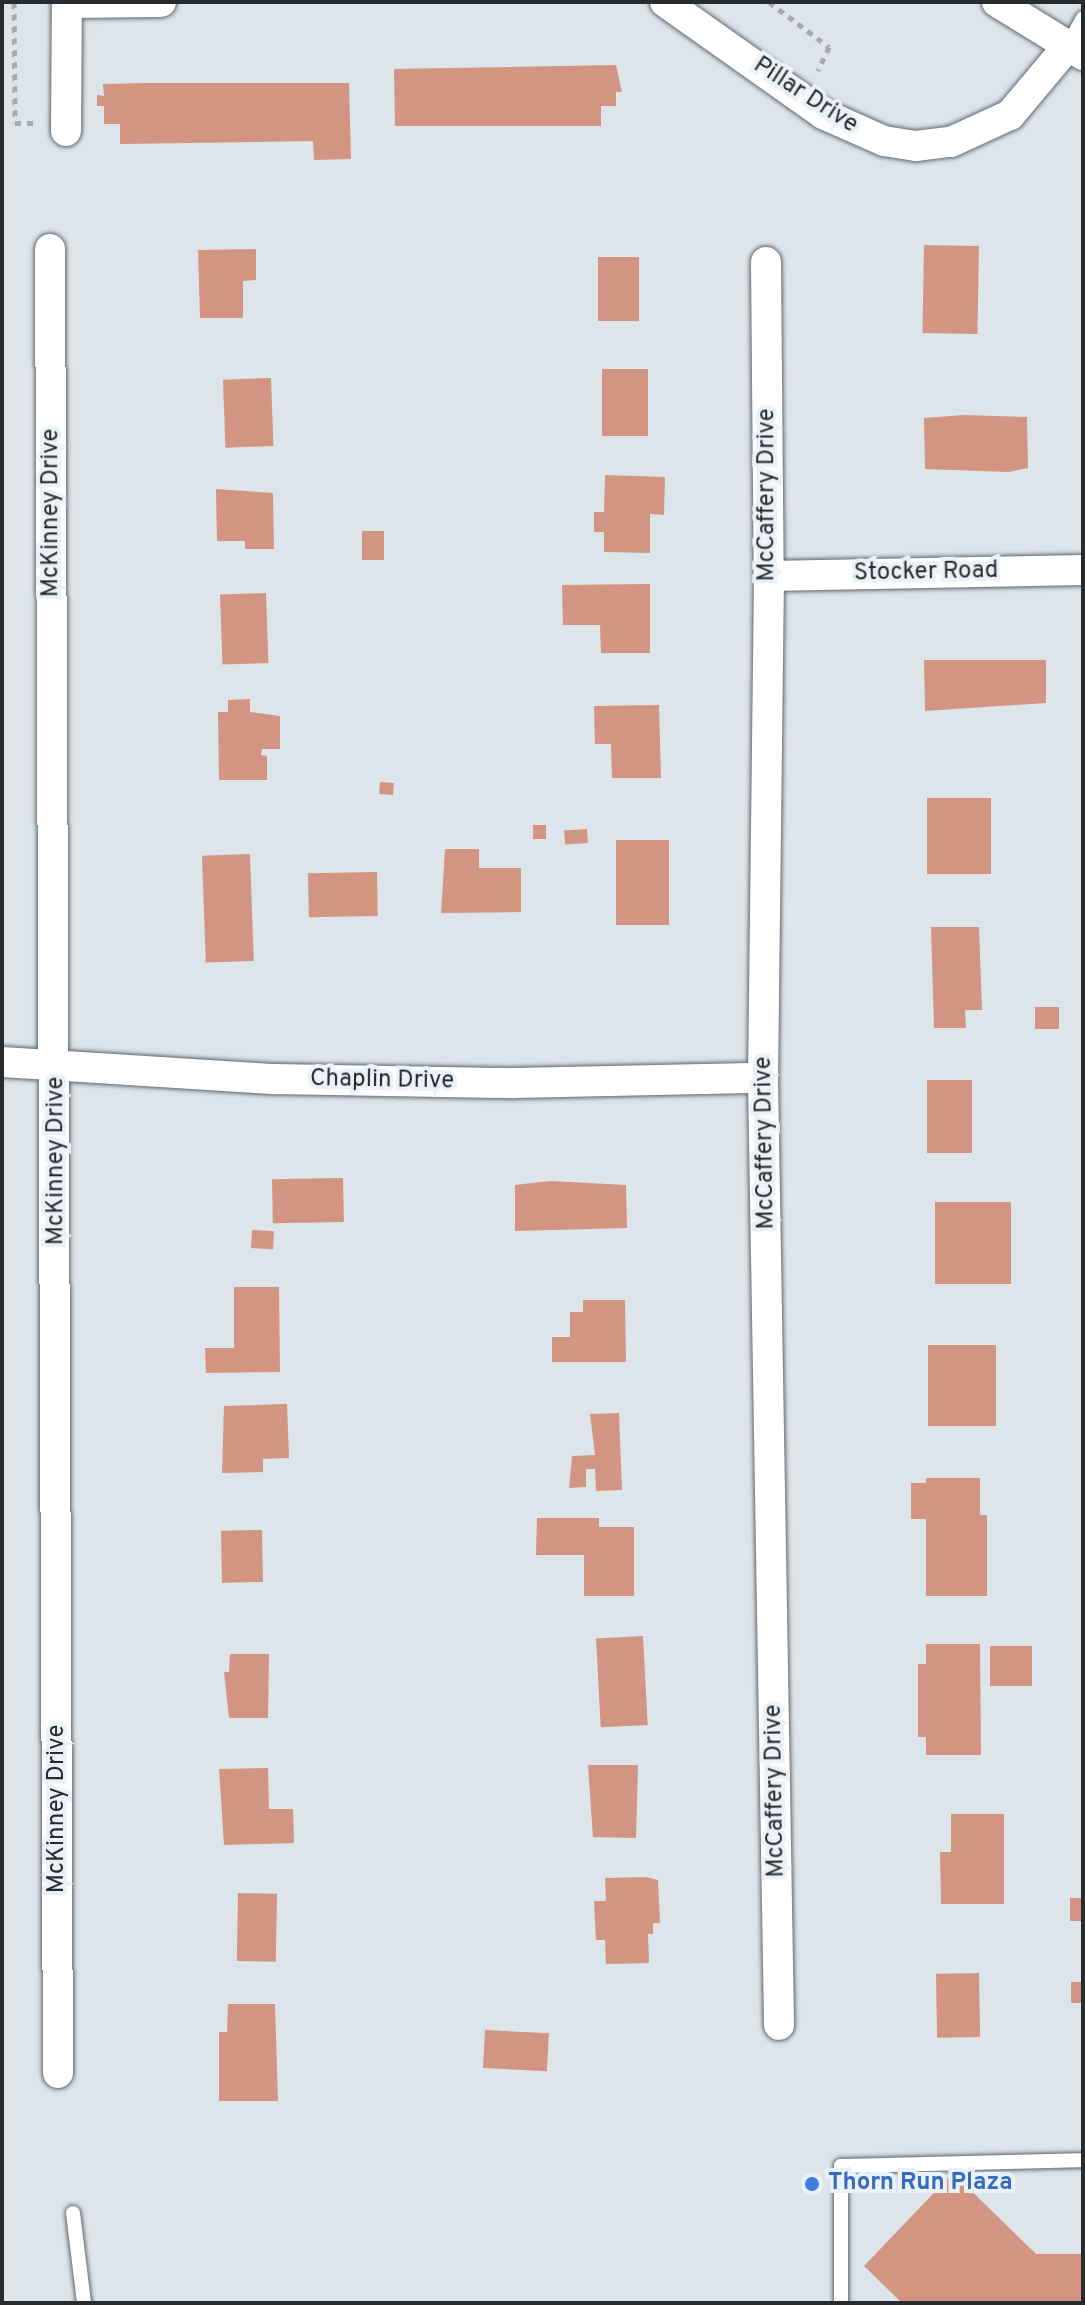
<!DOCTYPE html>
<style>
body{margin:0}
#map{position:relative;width:1085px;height:2305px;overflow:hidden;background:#dde4ea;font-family:Overpass,sans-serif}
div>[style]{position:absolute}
.building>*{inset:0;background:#d19581;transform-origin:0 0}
.path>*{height:5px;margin-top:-2.5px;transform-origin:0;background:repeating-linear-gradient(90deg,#a4aaaf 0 6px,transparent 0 12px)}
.roads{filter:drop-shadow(0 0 2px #62686d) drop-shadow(0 0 2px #62686d)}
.service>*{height:14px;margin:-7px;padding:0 7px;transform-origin:7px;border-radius:7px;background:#fff}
.minor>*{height:30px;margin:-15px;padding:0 15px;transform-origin:15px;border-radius:15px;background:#fff}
.dots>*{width:22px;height:22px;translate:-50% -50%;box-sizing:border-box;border:4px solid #ebf1f8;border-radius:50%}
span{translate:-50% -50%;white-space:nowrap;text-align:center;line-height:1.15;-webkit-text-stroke:8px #ebf1f8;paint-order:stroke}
.street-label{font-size:24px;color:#282b2d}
.shop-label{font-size:24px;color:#366cbe;font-weight:700}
.left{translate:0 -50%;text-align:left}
.frame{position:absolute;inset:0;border:4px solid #282b2d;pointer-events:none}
</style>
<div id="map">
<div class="building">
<i style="clip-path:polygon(616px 65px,622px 92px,616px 92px,616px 106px,601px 106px,601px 126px,395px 126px,394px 69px)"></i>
<i style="clip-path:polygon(145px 83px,349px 83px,351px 159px,314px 160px,313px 141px,120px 144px,120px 124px,104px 124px,104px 106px,97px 106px,97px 95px,104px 96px,103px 84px)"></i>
<i style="left:924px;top:245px;width:55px;height:88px;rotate:1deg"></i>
<i style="clip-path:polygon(256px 249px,256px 280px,243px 281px,243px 318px,200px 318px,198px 250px)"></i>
<i style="left:598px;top:257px;width:41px;height:64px"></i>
<i style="left:602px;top:369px;width:46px;height:67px"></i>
<i style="left:271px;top:378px;width:68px;height:48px;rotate:88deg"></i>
<i style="clip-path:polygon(964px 415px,1027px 417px,1028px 468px,1009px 472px,925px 469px,924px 418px)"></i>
<i style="clip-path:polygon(605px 475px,665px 477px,664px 515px,650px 514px,650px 553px,604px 552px,604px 532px,594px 532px,594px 512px,604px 512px)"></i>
<i style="clip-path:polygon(216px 489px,273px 493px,274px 549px,245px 549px,245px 541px,217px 541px)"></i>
<i style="left:362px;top:531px;width:22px;height:29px"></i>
<i style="clip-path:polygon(650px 584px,650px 653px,601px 653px,600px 625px,563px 625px,562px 585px)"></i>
<i style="left:266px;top:593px;width:70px;height:46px;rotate:88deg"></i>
<i style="clip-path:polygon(924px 660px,1046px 660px,1046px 703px,925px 711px)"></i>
<i style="clip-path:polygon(250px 699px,250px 712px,280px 716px,280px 749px,262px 749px,261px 755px,267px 756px,267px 780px,219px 780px,218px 712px,228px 712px,228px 700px)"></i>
<i style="clip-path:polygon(659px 705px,661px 778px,612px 778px,611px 744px,595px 744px,594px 706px)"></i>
<i style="left:380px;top:782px;width:14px;height:12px;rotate:4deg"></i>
<i style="left:991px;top:798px;width:76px;height:64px;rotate:90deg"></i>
<i style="left:533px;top:825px;width:13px;height:14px"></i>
<i style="left:587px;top:829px;width:14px;height:23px;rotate:86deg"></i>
<i style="left:616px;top:840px;width:53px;height:85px"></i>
<i style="clip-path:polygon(445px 849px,479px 849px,479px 868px,521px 868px,521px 912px,441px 913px)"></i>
<i style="left:250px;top:854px;width:107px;height:48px;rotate:88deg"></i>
<i style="left:377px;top:872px;width:44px;height:69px;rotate:89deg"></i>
<i style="clip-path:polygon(931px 927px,979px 927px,982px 1010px,965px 1010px,966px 1028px,934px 1028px)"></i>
<i style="left:1035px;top:1007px;width:24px;height:22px"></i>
<i style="left:927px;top:1080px;width:45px;height:73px"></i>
<i style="left:343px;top:1178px;width:44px;height:71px;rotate:89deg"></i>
<i style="clip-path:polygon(550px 1181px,626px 1185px,627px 1228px,515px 1231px,515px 1185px)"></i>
<i style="left:935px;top:1202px;width:76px;height:82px"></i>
<i style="left:252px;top:1230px;width:22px;height:18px;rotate:3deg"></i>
<i style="clip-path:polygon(234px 1287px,279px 1287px,280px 1372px,206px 1373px,205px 1348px,234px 1348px)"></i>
<i style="clip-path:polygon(583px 1300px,625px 1300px,626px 1362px,552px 1362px,552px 1337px,570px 1337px,570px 1312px,583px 1312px)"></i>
<i style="left:928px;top:1345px;width:68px;height:81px"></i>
<i style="clip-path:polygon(287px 1404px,289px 1458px,263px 1459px,263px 1472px,222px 1473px,224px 1406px)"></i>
<i style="clip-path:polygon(619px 1413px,622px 1490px,596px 1491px,595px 1469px,586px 1469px,586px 1487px,569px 1488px,572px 1456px,595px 1455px,590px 1414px)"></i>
<i style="clip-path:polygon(926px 1478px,980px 1478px,980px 1515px,987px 1515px,987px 1596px,926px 1596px,926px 1519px,911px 1519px,911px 1483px,926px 1483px)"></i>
<i style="clip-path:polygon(537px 1518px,599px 1518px,599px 1527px,634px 1527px,634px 1596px,584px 1596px,584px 1555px,536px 1555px)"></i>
<i style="left:262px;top:1530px;width:52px;height:41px;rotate:89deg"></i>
<i style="left:643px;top:1636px;width:89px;height:47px;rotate:87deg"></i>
<i style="clip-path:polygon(926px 1644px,980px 1644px,981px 1755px,926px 1755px,926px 1737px,918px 1737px,918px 1664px,926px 1664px)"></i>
<i style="left:990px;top:1646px;width:42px;height:40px"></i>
<i style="clip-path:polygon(230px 1654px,269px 1654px,268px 1718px,229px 1718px,224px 1672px,229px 1672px)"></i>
<i style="clip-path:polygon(588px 1765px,638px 1765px,636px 1838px,593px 1837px)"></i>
<i style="clip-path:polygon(268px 1768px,269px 1809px,293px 1809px,294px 1843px,224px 1845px,219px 1769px)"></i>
<i style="clip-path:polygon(951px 1814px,1004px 1814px,1004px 1904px,941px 1904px,940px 1852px,951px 1852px)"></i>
<i style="clip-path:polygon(646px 1877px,658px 1880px,660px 1923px,653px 1923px,653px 1934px,648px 1934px,649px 1963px,606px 1964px,605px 1940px,596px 1940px,594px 1901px,606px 1901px,605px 1878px)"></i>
<i style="left:238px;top:1893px;width:39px;height:68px;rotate:1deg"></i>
<i style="left:1070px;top:1898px;width:13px;height:23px"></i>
<i style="left:979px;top:1973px;width:64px;height:43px;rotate:89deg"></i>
<i style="left:1071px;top:1982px;width:12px;height:21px"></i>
<i style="clip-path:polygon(228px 2004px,275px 2004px,278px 2101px,219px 2101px,219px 2032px,227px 2032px)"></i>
<i style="left:485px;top:2030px;width:64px;height:38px;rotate:3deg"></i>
<i style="clip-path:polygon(953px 2173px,1036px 2254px,1083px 2254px,1083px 2303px,902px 2303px,864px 2266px)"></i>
</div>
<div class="path">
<i style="left:14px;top:2px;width:121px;rotate:89.5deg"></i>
<i style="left:15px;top:123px;width:18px"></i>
<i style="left:769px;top:2px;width:75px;rotate:36.9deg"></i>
<i style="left:829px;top:47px;width:26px;rotate:115deg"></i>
</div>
<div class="roads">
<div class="service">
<i style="left:1067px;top:47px;width:33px;rotate:-61deg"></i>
<i style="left:73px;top:2213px;width:91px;rotate:83deg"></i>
<i style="left:841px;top:2303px;width:137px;rotate:-90deg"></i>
<i style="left:841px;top:2166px;width:242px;rotate:-1.4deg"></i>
</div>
<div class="minor">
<i style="left:665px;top:2px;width:194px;rotate:35.3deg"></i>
<i style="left:823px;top:114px;width:67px;rotate:23.9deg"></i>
<i style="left:884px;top:141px;width:32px;rotate:9deg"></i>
<i style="left:916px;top:146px;width:35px;rotate:-7deg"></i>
<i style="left:951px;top:142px;width:65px;rotate:-24.6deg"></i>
<i style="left:1010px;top:115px;width:89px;rotate:-50deg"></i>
<i style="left:997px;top:2px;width:101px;rotate:31.6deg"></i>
<i style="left:67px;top:3px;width:94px;rotate:-0.6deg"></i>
<i style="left:66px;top:131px;width:129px;rotate:-89.6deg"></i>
<i style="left:50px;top:249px;width:1824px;rotate:89.75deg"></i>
<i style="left:766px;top:262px;width:314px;rotate:89.5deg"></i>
<i style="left:769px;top:576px;width:502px;rotate:90.68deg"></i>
<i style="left:763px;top:1078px;width:947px;rotate:89.03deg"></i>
<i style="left:769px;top:576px;width:314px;rotate:-1.1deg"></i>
<i style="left:2px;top:1062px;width:274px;rotate:3.6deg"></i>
<i style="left:275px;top:1079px;width:240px;rotate:1deg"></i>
<i style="left:515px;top:1083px;width:248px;rotate:-1.2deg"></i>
</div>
</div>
<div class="dots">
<i style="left:812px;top:2184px;background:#3f7fe0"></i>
</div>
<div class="street-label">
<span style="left:805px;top:96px;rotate:33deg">Pillar Drive</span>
<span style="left:768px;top:495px;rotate:-90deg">McCaffery Drive</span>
<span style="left:52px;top:513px;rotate:-90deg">McKinney Drive</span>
<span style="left:926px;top:573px;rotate:-1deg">Stocker Road</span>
<span style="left:382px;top:1081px;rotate:1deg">Chaplin Drive</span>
<span style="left:766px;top:1143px;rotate:-91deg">McCaffery Drive</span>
<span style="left:57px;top:1161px;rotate:-90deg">McKinney Drive</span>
<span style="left:776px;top:1791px;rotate:-91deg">McCaffery Drive</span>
<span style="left:58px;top:1809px;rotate:-90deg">McKinney Drive</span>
</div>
<div class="shop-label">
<span class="left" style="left:828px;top:2184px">Thorn Run Plaza</span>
</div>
<div class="frame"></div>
</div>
